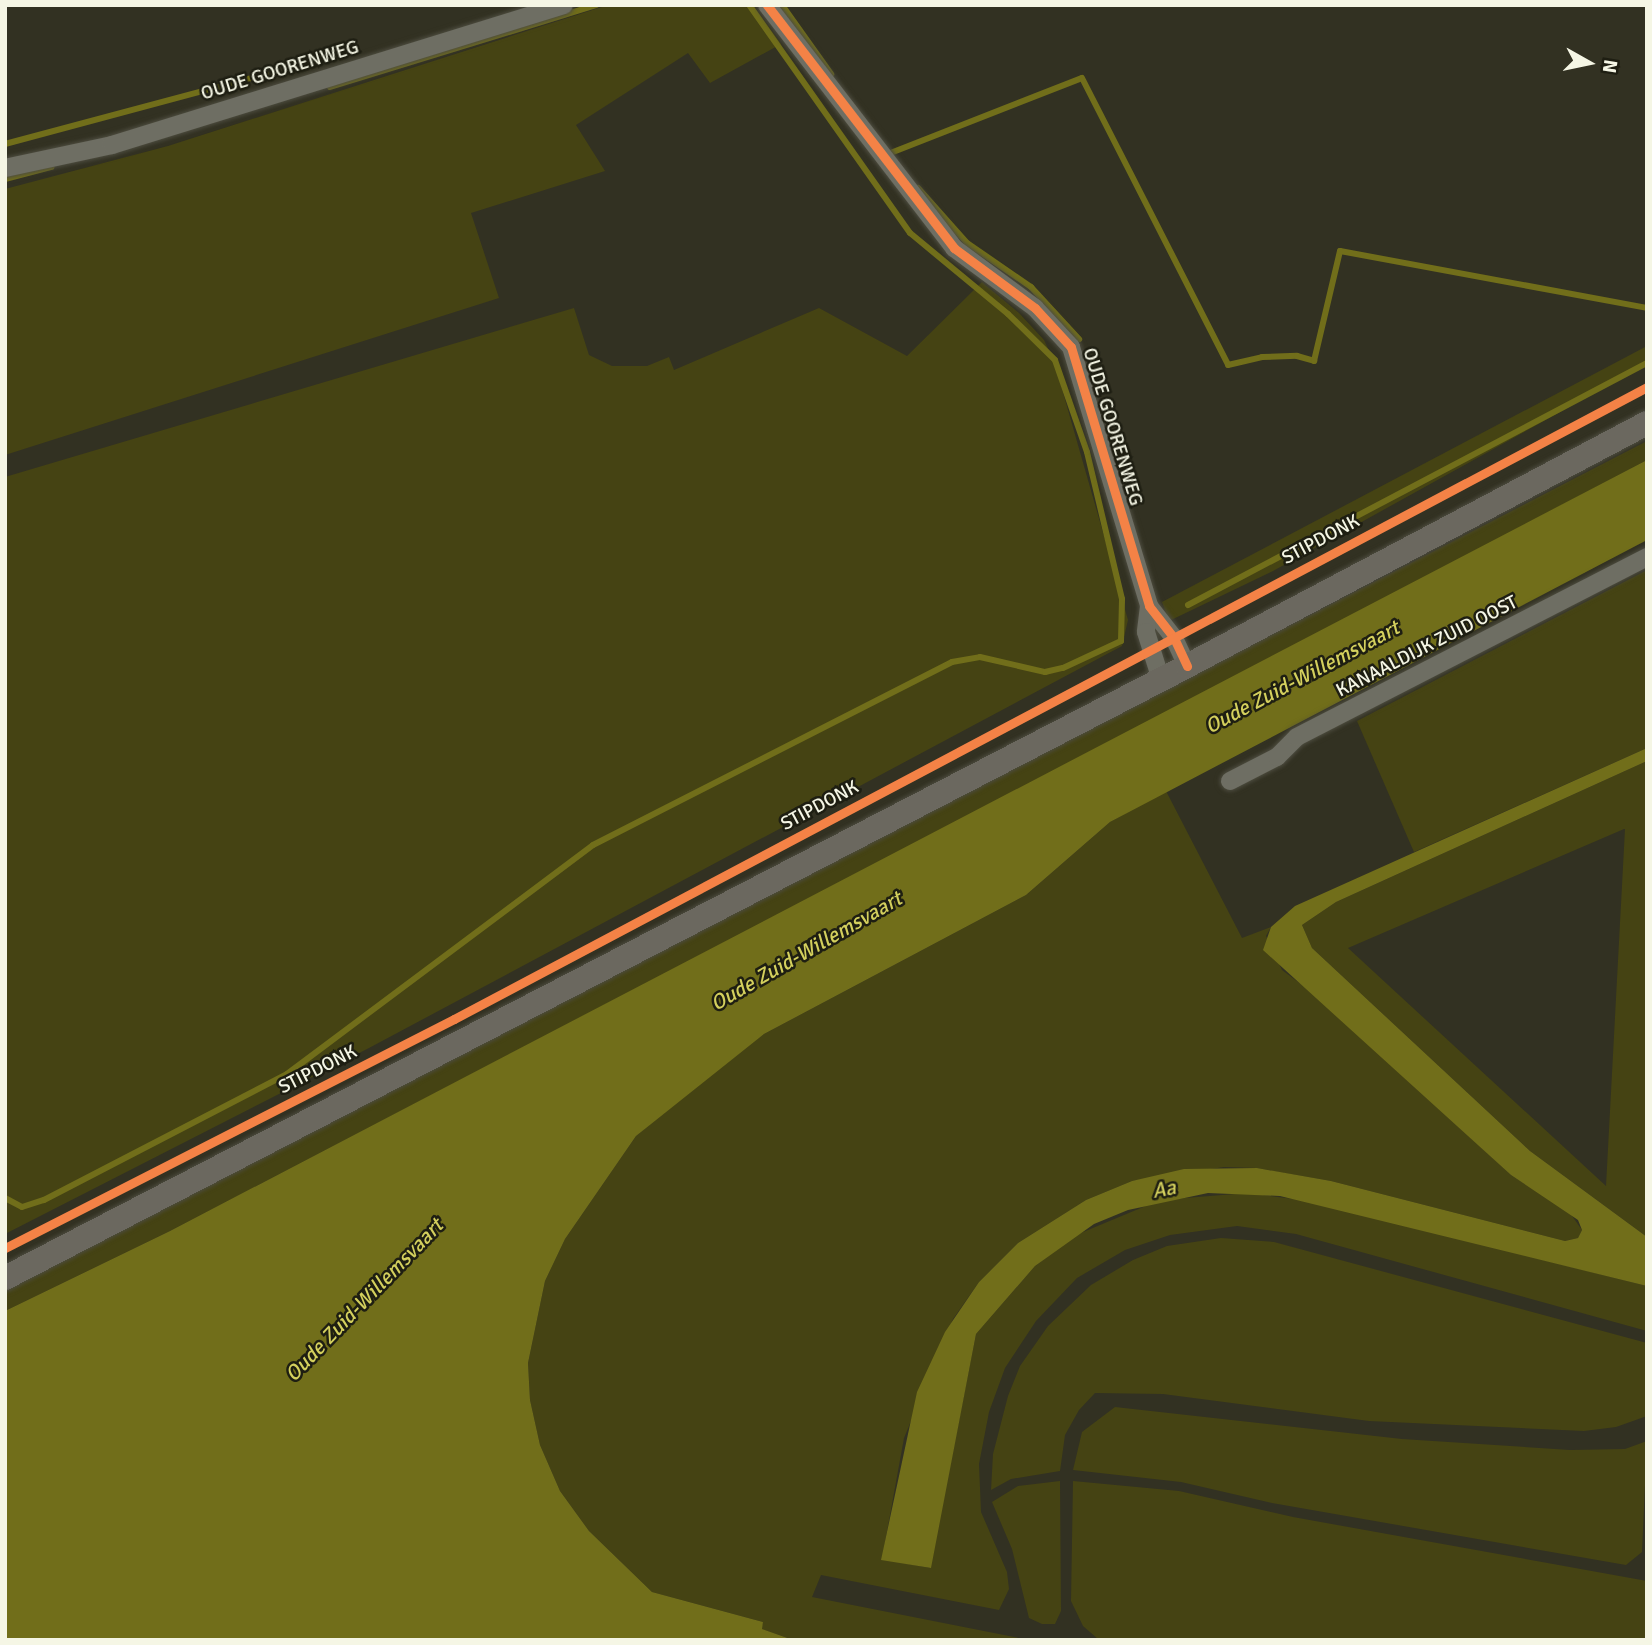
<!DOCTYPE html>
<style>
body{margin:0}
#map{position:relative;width:1652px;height:1645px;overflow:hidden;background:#323122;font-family:Signika,sans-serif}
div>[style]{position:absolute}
.green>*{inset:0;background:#454313}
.water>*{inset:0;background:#716e1a}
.stream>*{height:6px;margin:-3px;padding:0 3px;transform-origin:3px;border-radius:3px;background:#716e1a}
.roads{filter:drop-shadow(0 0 2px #4d4c3f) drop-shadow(0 0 2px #4d4c3f)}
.minor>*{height:18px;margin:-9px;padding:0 9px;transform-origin:9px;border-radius:9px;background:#6e6e63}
.secondary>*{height:24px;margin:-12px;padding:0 12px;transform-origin:12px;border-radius:12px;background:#6b685f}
.cycleway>*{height:9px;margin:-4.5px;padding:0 4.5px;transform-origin:4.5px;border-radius:4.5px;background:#f48246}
span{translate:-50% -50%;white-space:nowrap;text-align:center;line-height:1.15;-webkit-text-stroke:5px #1e1e12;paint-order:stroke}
.street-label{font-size:19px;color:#f5f6e5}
.water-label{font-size:21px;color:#d4d05d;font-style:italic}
.frame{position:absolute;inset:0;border:7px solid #f5f6e5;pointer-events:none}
.north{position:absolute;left:1554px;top:28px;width:70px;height:70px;-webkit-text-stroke:5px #1e1e12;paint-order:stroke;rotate:99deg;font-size:19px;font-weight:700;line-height:28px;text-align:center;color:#f5f6e5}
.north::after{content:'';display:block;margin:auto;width:24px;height:32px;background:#f5f6e5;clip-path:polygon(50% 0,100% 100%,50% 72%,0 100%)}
</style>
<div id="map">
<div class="green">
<i style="clip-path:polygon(608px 5px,753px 5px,781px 44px,710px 83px,688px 53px,576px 125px,605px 171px,471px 213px,499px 298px,5px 455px,5px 189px,168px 146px)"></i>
<i style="clip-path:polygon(982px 282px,1019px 313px,1044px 340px,1054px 361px,1128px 620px,1122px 646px,369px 1048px,5px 1234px,5px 477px,574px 308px,589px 355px,612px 366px,647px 366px,669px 357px,674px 370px,819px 308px,907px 356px)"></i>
<i style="clip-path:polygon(1647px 346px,1647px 364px,1273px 571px,1169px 621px,1162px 602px)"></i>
<i style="clip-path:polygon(1647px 441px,1647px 460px,1337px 624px,170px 1231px,5px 1311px,5px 1289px)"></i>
<i style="clip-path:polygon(1647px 570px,1647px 748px,1414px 852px,1357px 721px)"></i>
<i style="clip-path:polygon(evenodd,1647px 761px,1647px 1237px,1530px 1151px,1312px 948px,1302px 925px,1336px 902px,1647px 761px,1624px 829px,1625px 829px,1606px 1186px,1348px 948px,1624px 829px)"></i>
<i style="clip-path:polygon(1166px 791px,1242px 938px,1271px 927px,1266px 936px,1282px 970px,1325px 1002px,1511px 1175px,1570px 1213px,1582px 1230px,1578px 1238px,1565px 1241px,1331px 1181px,1256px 1168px,1224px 1167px,1132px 1181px,1086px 1200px,1018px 1243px,979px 1282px,953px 1319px,904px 1438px,882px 1559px,930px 1568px,976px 1334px,1035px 1266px,1076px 1235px,1160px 1200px,1247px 1193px,1310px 1201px,1647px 1286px,1647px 1331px,1296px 1234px,1237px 1226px,1170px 1235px,1125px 1250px,1077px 1278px,1036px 1321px,1005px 1368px,989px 1412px,979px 1464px,981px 1512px,1007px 1572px,1009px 1589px,999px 1610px,821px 1575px,812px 1597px,1029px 1640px,793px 1640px,761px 1629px,763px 1622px,652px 1592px,589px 1531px,560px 1491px,540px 1445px,530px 1400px,528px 1363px,545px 1281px,565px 1239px,636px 1136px,725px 1061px,764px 1034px,1026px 895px,1110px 822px)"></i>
<i style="clip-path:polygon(1221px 1238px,1274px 1242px,1647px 1343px,1647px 1416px,1616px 1427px,1584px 1431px,1369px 1421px,1163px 1394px,1095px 1393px,1079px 1410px,1065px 1435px,1060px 1471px,1011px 1479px,991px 1490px,993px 1454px,1008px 1396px,1020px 1366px,1048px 1326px,1091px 1285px,1133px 1260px,1167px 1246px)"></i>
<i style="clip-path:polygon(1115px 1407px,1402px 1439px,1570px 1450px,1625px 1449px,1647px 1441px,1642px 1552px,1626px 1565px,1272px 1503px,1181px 1482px,1073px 1470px,1082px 1432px)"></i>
<i style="clip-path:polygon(1060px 1481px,1061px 1611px,1055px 1624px,1042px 1624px,1029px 1618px,1012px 1549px,992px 1502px,1018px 1486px)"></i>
<i style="clip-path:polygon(1073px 1481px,1179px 1491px,1293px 1517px,1647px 1581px,1647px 1640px,1098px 1639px,1083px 1626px,1071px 1601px)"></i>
</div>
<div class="water">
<i style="clip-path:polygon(1647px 460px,1647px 540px,1110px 822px,1026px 895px,764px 1034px,636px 1136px,565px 1239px,545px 1281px,528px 1363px,530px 1400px,540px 1445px,560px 1491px,589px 1531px,652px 1592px,763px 1622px,762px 1629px,793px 1640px,5px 1640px,5px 1311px,170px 1231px)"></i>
<i style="clip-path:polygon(1647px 748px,1647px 761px,1336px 902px,1302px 925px,1312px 948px,1530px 1151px,1647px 1237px,1647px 1286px,1280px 1196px,1208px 1193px,1128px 1210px,1094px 1224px,1035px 1266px,976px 1334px,931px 1568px,881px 1560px,917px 1392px,945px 1332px,979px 1282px,1018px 1243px,1086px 1200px,1132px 1181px,1184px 1169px,1257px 1168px,1331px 1181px,1565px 1241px,1578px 1238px,1582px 1230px,1578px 1220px,1511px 1175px,1263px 950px,1271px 927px,1295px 906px)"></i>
</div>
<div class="stream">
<i style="left:782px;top:5px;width:85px;rotate:54.6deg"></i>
<i style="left:330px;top:87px;width:279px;rotate:-17.1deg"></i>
<i style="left:5px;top:144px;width:270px;rotate:-15deg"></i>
<i style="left:888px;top:154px;width:208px;rotate:-21.4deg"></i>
<i style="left:1082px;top:78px;width:322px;rotate:63deg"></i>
<i style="left:1228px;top:365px;width:35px;rotate:-13deg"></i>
<i style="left:1262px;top:357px;width:35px;rotate:-2deg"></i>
<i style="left:1297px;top:356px;width:18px;rotate:16deg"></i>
<i style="left:1314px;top:361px;width:113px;rotate:-76.7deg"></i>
<i style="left:1340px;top:251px;width:312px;rotate:10.5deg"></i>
<i style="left:5px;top:179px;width:48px;rotate:-14.6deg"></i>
<i style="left:918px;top:188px;width:74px;rotate:48.3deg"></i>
<i style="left:967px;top:243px;width:78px;rotate:34.5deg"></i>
<i style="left:1031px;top:287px;width:71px;rotate:47.3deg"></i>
<i style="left:1188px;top:605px;width:519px;rotate:-27.8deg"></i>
<i style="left:5px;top:1198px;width:19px;rotate:28deg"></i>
<i style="left:22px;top:1207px;width:23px;rotate:-18deg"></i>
<i style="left:44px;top:1200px;width:274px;rotate:-27.4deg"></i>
<i style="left:287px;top:1074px;width:382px;rotate:-36.8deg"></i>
<i style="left:593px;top:845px;width:403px;rotate:-27deg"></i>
<i style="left:952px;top:662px;width:28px;rotate:-10deg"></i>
<i style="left:980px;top:657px;width:67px;rotate:13deg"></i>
<i style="left:1045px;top:672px;width:18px;rotate:-13deg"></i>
<i style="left:1063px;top:668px;width:64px;rotate:-25deg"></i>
<i style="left:1121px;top:641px;width:42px;rotate:-88.6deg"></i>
<i style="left:1122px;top:599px;width:151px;rotate:-103.4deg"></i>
<i style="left:1087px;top:452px;width:97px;rotate:-109.2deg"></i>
<i style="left:1055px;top:360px;width:66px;rotate:-135.6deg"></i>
<i style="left:1008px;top:314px;width:127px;rotate:-140.4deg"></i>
<i style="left:910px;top:233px;width:279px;rotate:-125.2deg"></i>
</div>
<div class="roads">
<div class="minor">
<i style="left:767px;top:5px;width:307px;rotate:52.4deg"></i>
<i style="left:954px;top:248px;width:101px;rotate:36.5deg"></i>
<i style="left:1035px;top:308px;width:53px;rotate:47.3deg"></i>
<i style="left:1071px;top:347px;width:270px;rotate:73.2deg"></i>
<i style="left:1149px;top:606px;width:41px;rotate:52deg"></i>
<i style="left:1174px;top:638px;width:31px;rotate:65deg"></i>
<i style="left:5px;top:168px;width:109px;rotate:-12.1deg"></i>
<i style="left:112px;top:145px;width:473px;rotate:-17.2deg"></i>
<i style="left:1149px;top:606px;width:26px;rotate:97deg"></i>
<i style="left:1146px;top:632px;width:50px;rotate:72.6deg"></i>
<i style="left:1230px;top:781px;width:53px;rotate:-27.1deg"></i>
<i style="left:1277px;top:757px;width:28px;rotate:-45deg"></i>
<i style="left:1297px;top:737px;width:394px;rotate:-27.2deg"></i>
</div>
<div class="secondary">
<i style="left:5px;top:1278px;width:1331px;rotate:-27.37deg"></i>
<i style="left:1187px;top:666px;width:520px;rotate:-27.85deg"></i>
</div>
</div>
<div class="cycleway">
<i style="left:767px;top:5px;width:307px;rotate:52.4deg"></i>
<i style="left:954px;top:248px;width:101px;rotate:36.5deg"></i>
<i style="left:1035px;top:308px;width:53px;rotate:47.3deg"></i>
<i style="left:1071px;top:347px;width:270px;rotate:73.2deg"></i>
<i style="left:1149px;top:606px;width:41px;rotate:52deg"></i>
<i style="left:1174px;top:638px;width:31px;rotate:65deg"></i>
<i style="left:5px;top:1248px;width:504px;rotate:-27.02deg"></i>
<i style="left:454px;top:1019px;width:1350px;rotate:-27.91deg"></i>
</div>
<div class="street-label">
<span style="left:280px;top:71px;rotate:-17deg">OUDE GOORENWEG</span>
<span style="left:1112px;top:427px;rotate:73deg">OUDE GOORENWEG</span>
<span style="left:1321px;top:540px;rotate:-28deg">STIPDONK</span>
<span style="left:1427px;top:647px;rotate:-27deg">KANAALDIJK ZUID OOST</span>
<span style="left:820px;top:806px;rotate:-28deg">STIPDONK</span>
<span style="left:318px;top:1070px;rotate:-27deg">STIPDONK</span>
</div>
<div class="water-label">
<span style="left:1302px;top:677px;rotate:-28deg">Oude Zuid-Willemsvaart</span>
<span style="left:806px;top:951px;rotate:-30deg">Oude Zuid-Willemsvaart</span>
<span style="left:1164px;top:1189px;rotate:-11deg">Aa</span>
<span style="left:364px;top:1300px;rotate:-46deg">Oude Zuid-Willemsvaart</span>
</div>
<div class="frame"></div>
<div class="north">N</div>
</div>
